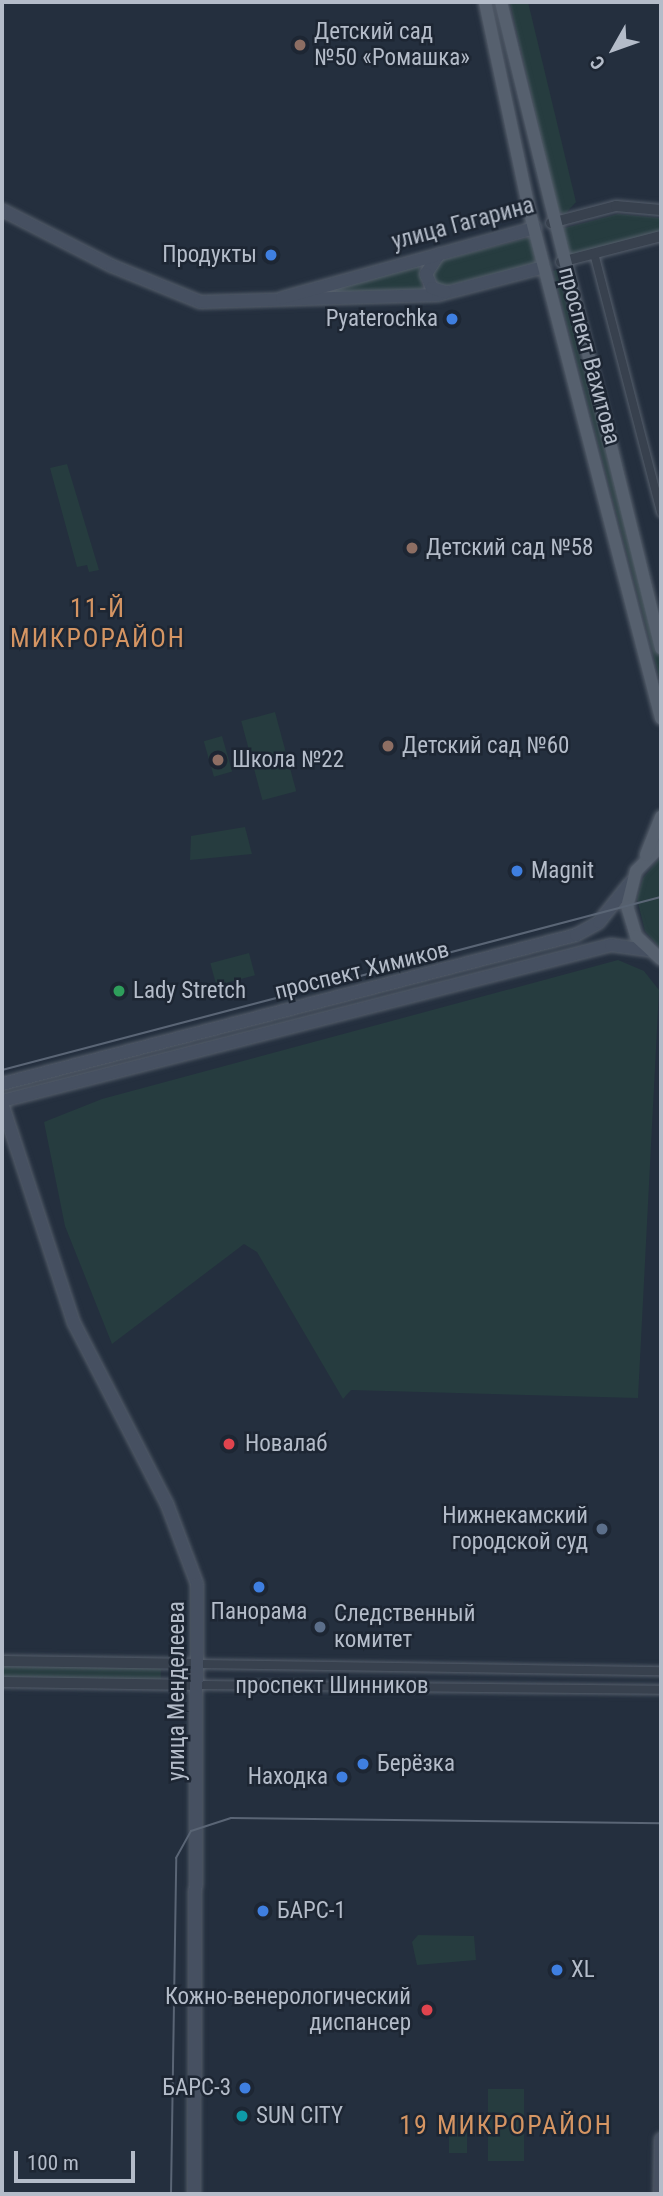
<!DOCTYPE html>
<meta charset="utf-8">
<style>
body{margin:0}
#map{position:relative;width:663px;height:2196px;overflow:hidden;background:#242f3e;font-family:"Roboto Condensed",sans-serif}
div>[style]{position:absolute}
.green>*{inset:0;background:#263c3f;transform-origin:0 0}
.roads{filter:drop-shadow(0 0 2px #565f6c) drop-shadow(0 0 2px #565f6c)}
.minor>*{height:8px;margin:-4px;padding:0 4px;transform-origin:4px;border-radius:4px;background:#38414e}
.tertiary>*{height:10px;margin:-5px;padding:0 5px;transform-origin:5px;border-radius:5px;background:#38414e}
.secondary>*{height:12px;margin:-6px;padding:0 6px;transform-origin:6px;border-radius:6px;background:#465061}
.primary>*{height:12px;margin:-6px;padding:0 6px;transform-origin:6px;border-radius:6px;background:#56606e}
.tram>*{height:2px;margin:-1px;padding:0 1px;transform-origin:1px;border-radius:1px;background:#5a6575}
.dots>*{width:19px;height:19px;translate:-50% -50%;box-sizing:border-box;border:4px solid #1d2633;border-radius:50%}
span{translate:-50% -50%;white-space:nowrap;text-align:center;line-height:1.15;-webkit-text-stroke:5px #1d2633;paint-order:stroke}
.poi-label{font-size:23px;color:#b4bcc9}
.left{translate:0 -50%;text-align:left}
.right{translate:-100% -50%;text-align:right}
.street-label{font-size:23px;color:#b4bcc9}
.quarter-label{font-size:26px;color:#d59563;letter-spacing:2px}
.frame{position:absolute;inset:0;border:4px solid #b4bcc9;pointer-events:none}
.north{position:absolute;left:579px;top:14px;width:70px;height:70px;-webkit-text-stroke:5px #1d2633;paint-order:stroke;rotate:230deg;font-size:19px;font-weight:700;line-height:28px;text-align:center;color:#b4bcc9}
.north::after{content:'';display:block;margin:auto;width:24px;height:32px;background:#b4bcc9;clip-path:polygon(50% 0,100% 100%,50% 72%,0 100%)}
.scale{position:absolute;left:14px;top:2151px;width:121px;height:32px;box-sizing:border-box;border:4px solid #b4bcc9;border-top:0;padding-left:9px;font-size:21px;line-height:24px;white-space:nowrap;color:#b4bcc9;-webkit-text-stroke:5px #1d2633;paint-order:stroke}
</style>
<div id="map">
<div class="green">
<i style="clip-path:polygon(510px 2px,528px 2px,576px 202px,565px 214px,558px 211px)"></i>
<i style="clip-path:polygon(618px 214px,659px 218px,661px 231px,568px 256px,561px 229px)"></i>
<i style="clip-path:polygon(531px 237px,538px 263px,442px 287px,432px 276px,435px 262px)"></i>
<i style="clip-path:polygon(419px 266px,423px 291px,320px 293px)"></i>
<i style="clip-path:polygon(557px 270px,659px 652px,661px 684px,553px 271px)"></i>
<i style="clip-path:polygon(67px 464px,99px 570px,89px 572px,87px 565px,77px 567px,50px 468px)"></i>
<i style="left:275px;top:712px;width:82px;height:35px;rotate:75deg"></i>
<i style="left:222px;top:736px;width:37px;height:19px;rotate:74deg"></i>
<i style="clip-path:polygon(245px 827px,252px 854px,190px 860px,191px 836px)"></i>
<i style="clip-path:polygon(661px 857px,661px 949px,645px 931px,637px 899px,643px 878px)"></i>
<i style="left:249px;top:953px;width:23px;height:40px;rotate:75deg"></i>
<i style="clip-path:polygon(618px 960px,644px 971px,659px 990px,638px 1398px,351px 1390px,343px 1399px,257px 1252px,244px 1244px,112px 1344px,65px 1226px,44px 1122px,102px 1099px)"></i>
<i style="left:2px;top:1664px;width:159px;height:13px;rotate:1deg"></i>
<i style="clip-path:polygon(418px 1935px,474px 1936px,476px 1960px,417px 1965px,412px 1942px)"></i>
<i style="left:488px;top:2089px;width:36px;height:72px"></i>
<i style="left:449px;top:2118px;width:18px;height:35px"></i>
</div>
<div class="roads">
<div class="minor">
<i style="left:594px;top:253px;width:268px;rotate:75.5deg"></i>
<i style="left:199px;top:1664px;width:462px;rotate:0.9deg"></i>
<i style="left:199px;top:1685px;width:462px;rotate:0.6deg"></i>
</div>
<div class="tertiary">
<i style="left:551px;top:223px;width:67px;rotate:-14.7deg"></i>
<i style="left:616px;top:206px;width:45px;rotate:5.1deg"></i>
<i style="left:561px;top:262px;width:103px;rotate:-14.6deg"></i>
<i style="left:2px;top:1661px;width:197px;rotate:0.9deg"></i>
<i style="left:2px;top:1682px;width:197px;rotate:0.9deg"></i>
</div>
<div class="secondary">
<i style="left:2px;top:210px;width:123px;rotate:27deg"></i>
<i style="left:112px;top:266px;width:95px;rotate:22.2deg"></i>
<i style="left:200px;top:302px;width:238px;rotate:-1.7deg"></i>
<i style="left:438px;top:295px;width:110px;rotate:-14.8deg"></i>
<i style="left:439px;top:254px;width:24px;rotate:123deg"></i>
<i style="left:426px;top:274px;width:15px;rotate:67deg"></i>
<i style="left:432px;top:288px;width:14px;rotate:17deg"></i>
<i style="left:282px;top:298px;width:263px;rotate:-15.5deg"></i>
<i style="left:2px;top:1084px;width:593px;rotate:-14.55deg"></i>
<i style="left:576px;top:935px;width:26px;rotate:-29deg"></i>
<i style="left:599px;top:922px;width:50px;rotate:-51.5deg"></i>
<i style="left:2px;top:1101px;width:629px;rotate:-14.37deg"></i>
<i style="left:611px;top:945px;width:37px;rotate:8deg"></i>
<i style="left:2px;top:1103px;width:231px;rotate:71.9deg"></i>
<i style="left:74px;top:1323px;width:203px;rotate:62.8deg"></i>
<i style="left:167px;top:1504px;width:85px;rotate:69.4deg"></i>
<i style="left:197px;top:1584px;width:610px;rotate:90.28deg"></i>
<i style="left:660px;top:2194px;width:55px;rotate:-89deg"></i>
</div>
<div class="primary">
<i style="left:485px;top:2px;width:216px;rotate:78deg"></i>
<i style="left:530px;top:213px;width:522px;rotate:75.46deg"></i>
<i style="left:501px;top:2px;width:666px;rotate:76.09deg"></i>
<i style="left:661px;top:846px;width:35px;rotate:135deg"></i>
<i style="left:636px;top:871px;width:36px;rotate:104deg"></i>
<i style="left:627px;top:906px;width:31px;rotate:73deg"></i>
<i style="left:636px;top:936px;width:34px;rotate:43deg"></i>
<i style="left:646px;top:855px;width:41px;rotate:-68.5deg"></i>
</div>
</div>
<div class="tram">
<i style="left:2px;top:1070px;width:681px;rotate:-14.71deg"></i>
<i style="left:171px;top:2194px;width:336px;rotate:-89.1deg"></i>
<i style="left:176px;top:1858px;width:31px;rotate:-61deg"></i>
<i style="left:191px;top:1831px;width:42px;rotate:-18deg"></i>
<i style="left:231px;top:1818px;width:430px;rotate:0.7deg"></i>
</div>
<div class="dots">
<i style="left:300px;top:45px;background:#8d6e63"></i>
<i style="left:271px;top:255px;background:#3f7fe0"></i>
<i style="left:452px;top:319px;background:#3f7fe0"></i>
<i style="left:412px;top:548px;background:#8d6e63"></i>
<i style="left:388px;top:746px;background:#8d6e63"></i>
<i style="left:218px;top:760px;background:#8d6e63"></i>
<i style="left:517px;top:871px;background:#3f7fe0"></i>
<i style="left:119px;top:991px;background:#2e9e5b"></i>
<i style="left:229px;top:1444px;background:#e0444e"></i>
<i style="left:602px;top:1529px;background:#5c6f8a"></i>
<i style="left:259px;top:1587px;background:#3f7fe0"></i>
<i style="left:320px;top:1627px;background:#5c6f8a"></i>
<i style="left:363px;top:1764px;background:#3f7fe0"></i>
<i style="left:342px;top:1777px;background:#3f7fe0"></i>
<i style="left:263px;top:1911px;background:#3f7fe0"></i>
<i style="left:557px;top:1970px;background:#3f7fe0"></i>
<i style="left:427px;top:2010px;background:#e0444e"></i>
<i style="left:245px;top:2088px;background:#3f7fe0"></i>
<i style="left:242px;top:2116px;background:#0f9aa8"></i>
</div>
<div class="poi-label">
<span class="left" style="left:314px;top:45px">Детский сад<br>№50 «Ромашка»</span>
<span class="right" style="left:257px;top:255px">Продукты</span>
<span class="right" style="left:438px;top:319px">Pyaterochka</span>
<span class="left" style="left:426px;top:548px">Детский сад №58</span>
<span class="left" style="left:402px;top:746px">Детский сад №60</span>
<span class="left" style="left:232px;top:760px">Школа №22</span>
<span class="left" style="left:531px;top:871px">Magnit</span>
<span class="left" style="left:133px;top:991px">Lady Stretch</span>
<span class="left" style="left:245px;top:1444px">Новалаб</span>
<span class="right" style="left:588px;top:1529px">Нижнекамский<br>городской суд</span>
<span style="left:259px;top:1612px">Панорама</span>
<span class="left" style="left:334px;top:1627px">Следственный<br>комитет</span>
<span class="left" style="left:377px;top:1764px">Берёзка</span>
<span class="right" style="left:328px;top:1777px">Находка</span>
<span class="left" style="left:277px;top:1911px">БАРС-1</span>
<span class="left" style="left:571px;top:1970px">XL</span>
<span class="right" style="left:411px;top:2010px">Кожно-венерологический<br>диспансер</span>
<span class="right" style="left:231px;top:2088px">БАРС-3</span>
<span class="left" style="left:256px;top:2116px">SUN CITY</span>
</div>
<div class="street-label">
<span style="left:463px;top:224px;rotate:-15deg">улица Гагарина</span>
<span style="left:589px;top:356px;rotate:75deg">проспект Вахитова</span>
<span style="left:362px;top:971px;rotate:-14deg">проспект Химиков</span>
<span style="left:332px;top:1686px">проспект Шинников</span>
<span style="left:177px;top:1691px;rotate:-90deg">улица Менделеева</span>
</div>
<div class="quarter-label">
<span style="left:98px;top:624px">11-Й<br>МИКРОРАЙОН</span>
<span style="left:506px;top:2126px">19 МИКРОРАЙОН</span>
</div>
<div class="frame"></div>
<div class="north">С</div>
<div class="scale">100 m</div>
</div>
